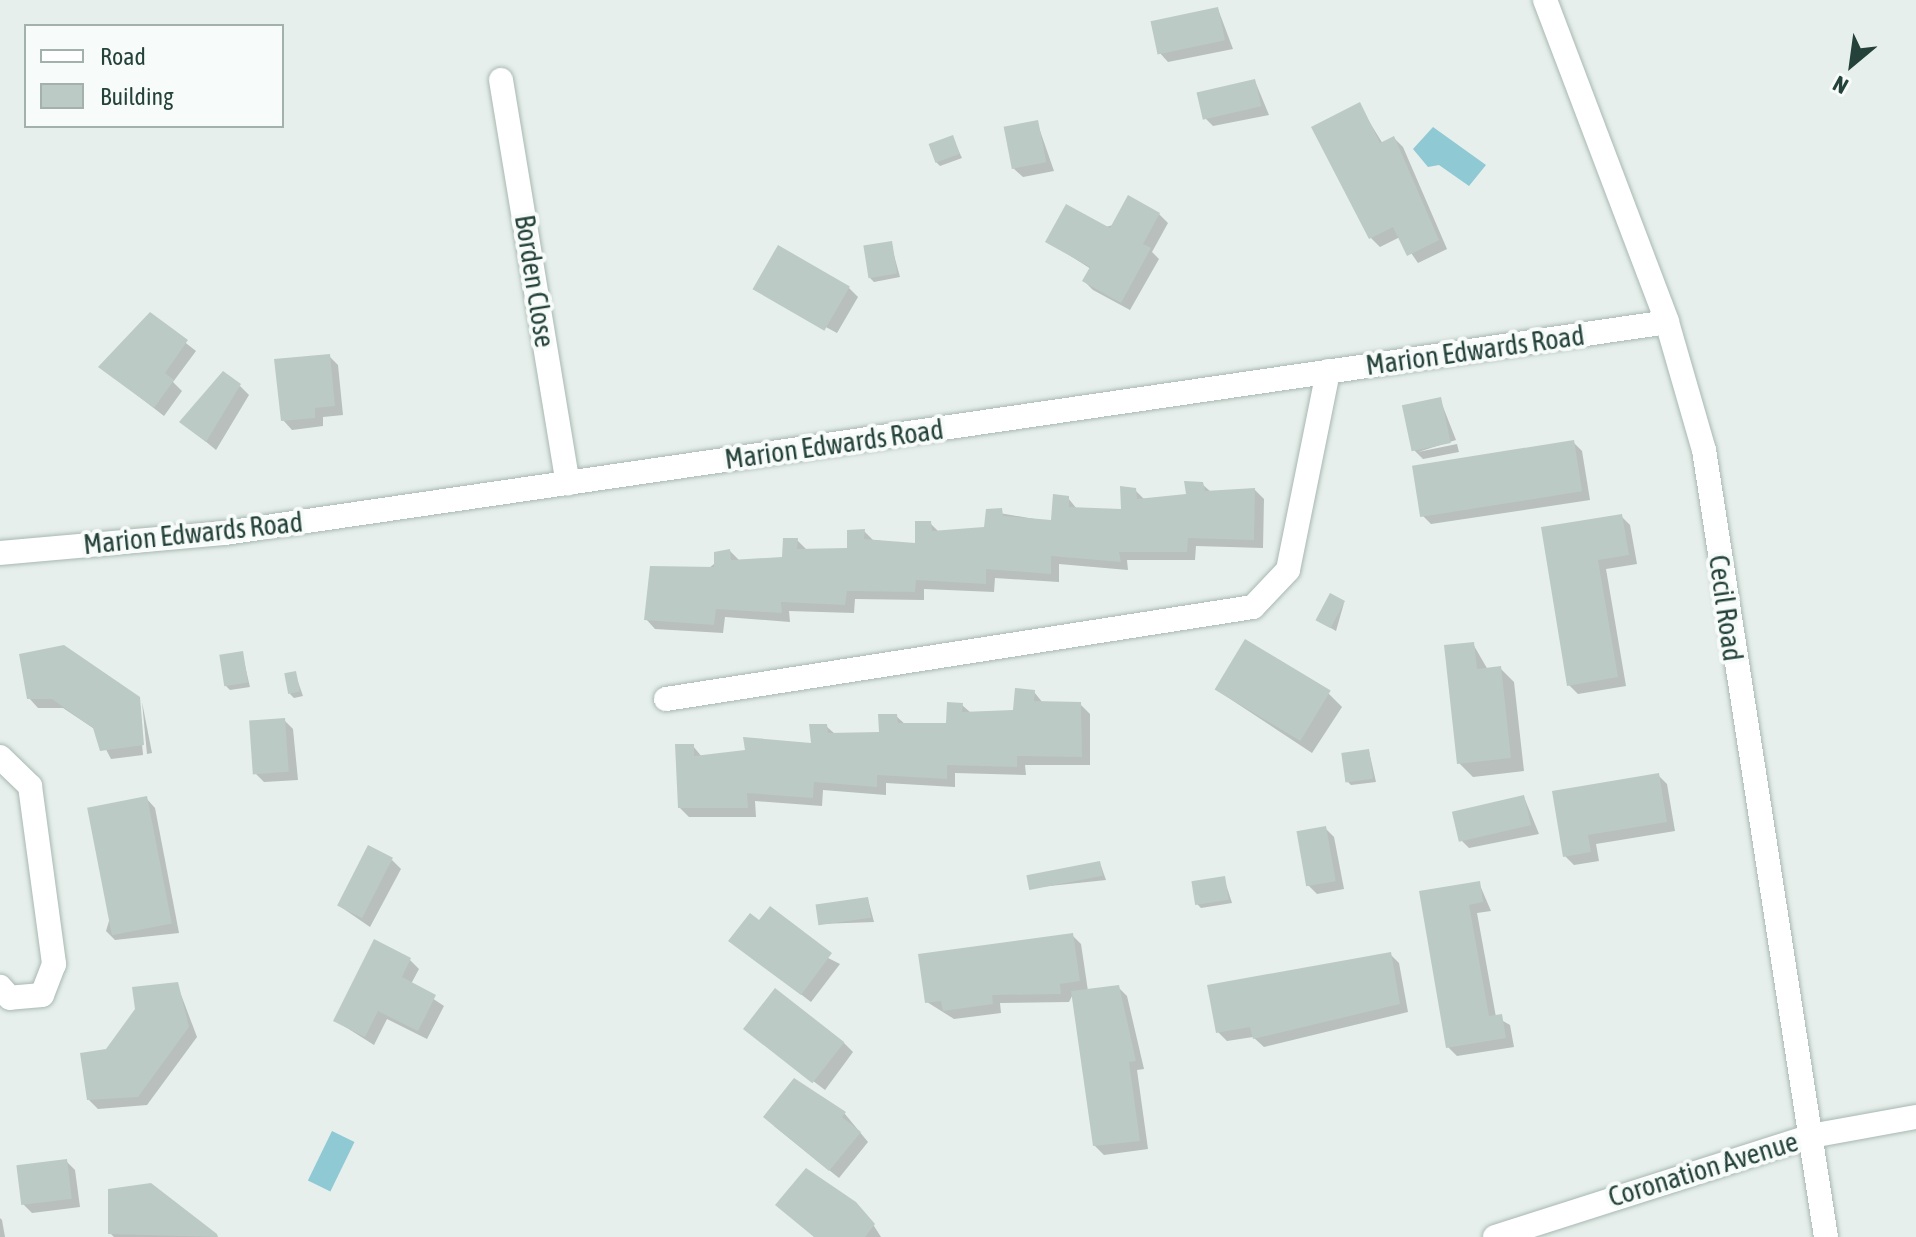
<!DOCTYPE html>
<style>
body{margin:0}
#map{position:relative;width:1916px;height:1237px;overflow:hidden;background:#e6efeb;font-family:"Asap Condensed",sans-serif}
div>[style]{position:absolute}
.water>*{inset:0;background:#8ec9d4;transform-origin:0 0}
.shadow>*{inset:0;background:#0003}
.building>*{inset:0;background:#bbcac4;transform-origin:0 0}
.roads{filter:drop-shadow(0 0 2px #a8b8b2) drop-shadow(0 0 2px #a8b8b2)}
.minor>*{height:24px;margin:-12px;padding:0 12px;transform-origin:12px;border-radius:12px;background:#fff}
span{translate:-50% -50%;white-space:nowrap;text-align:center;line-height:1.15;-webkit-text-stroke:8px #f7fbf9;paint-order:stroke}
.street-label{font-size:28px;color:#24423a}
.legend{position:absolute;left:24px;top:24px;width:260px;height:104px;box-sizing:border-box;background:#f7fbf9;border:2px solid #a3b1ad;margin:0;padding:10px 14px;list-style:none;font-size:24px;color:#24423a}
.legend li{display:flex;align-items:center;gap:16px;height:40px}
.legend b{width:40px;border:2px solid #a3b1ad}
.north{position:absolute;left:1812px;top:24px;width:80px;height:80px;-webkit-text-stroke:6px #f7fbf9;paint-order:stroke;rotate:209deg;font-size:22px;font-weight:700;line-height:32px;text-align:center;color:#24423a}
.north::after{content:'';display:block;margin:auto;width:28px;height:36px;background:#24423a;clip-path:polygon(50% 0,100% 100%,50% 72%,0 100%)}
</style>
<div id="map">
<div class="water">
<i style="clip-path:polygon(1433px 127px,1486px 165px,1469px 186px,1439px 165px,1428px 167px,1413px 149px)"></i>
<i style="left:332px;top:1131px;width:25px;height:55px;rotate:26deg"></i>
</div>
<div class="shadow">
<i style="clip-path:polygon(1218px 9px,1233px 49px,1168px 62px,1159px 52px)"></i>
<i style="clip-path:polygon(1255px 81px,1269px 115px,1213px 126px,1204px 117px)"></i>
<i style="clip-path:polygon(1359px 105px,1383px 144px,1394px 138px,1403px 147px,1447px 249px,1418px 263px,1400px 237px,1380px 247px,1371px 238px)"></i>
<i style="clip-path:polygon(1037px 122px,1054px 171px,1023px 177px,1013px 168px)"></i>
<i style="clip-path:polygon(952px 137px,962px 158px,940px 166px,936px 162px)"></i>
<i style="clip-path:polygon(1159px 214px,1168px 223px,1152px 252px,1159px 259px,1130px 310px,1093px 290px,1084px 281px,1091px 269px,1047px 241px)"></i>
<i style="clip-path:polygon(891px 244px,900px 277px,874px 282px,870px 278px)"></i>
<i style="clip-path:polygon(849px 288px,858px 297px,837px 333px,755px 289px)"></i>
<i style="clip-path:polygon(150px 315px,196px 351px,173px 382px,182px 391px,164px 416px,101px 367px)"></i>
<i style="clip-path:polygon(329px 356px,338px 365px,343px 415px,323px 417px,323px 426px,292px 430px,283px 420px)"></i>
<i style="clip-path:polygon(240px 386px,249px 395px,216px 450px,182px 422px)"></i>
<i style="clip-path:polygon(1440px 399px,1456px 440px,1418px 452px,1457px 444px,1459px 452px,1423px 459px,1414px 450px)"></i>
<i style="clip-path:polygon(1573px 442px,1582px 451px,1590px 500px,1431px 524px,1422px 515px)"></i>
<i style="clip-path:polygon(1202px 484px,1211px 492px,1255px 490px,1264px 499px,1263px 548px,1196px 546px,1195px 560px,1127px 560px,1128px 570px,1059px 564px,1059px 582px,995px 578px,994px 592px,924px 589px,924px 600px,855px 599px,854px 613px,789px 611px,790px 622px,725px 617px,723px 633px,655px 629px,646px 619px,730px 551px,739px 560px,784px 559px,797px 540px,806px 549px,849px 549px,864px 531px,873px 540px,917px 545px,930px 523px,940px 533px,986px 528px,988px 511px,1052px 522px,1068px 498px,1077px 509px,1123px 511px,1135px 490px,1145px 500px,1189px 496px)"></i>
<i style="clip-path:polygon(1621px 516px,1630px 525px,1637px 564px,1606px 569px,1626px 686px,1578px 694px,1569px 685px,1543px 529px)"></i>
<i style="clip-path:polygon(1344px 603px,1336px 631px,1319px 621px)"></i>
<i style="clip-path:polygon(1473px 644px,1488px 670px,1500px 668px,1514px 682px,1524px 771px,1473px 777px,1459px 763px)"></i>
<i style="clip-path:polygon(242px 653px,250px 687px,230px 690px,225px 685px)"></i>
<i style="clip-path:polygon(295px 673px,303px 696px,294px 698px,290px 694px)"></i>
<i style="clip-path:polygon(1215px 689px,1328px 693px,1342px 707px,1312px 753px)"></i>
<i style="clip-path:polygon(1034px 692px,1043px 703px,1080px 704px,1090px 714px,1090px 765px,1025px 765px,1026px 775px,955px 773px,955px 787px,886px 783px,886px 795px,823px 790px,822px 806px,755px 801px,756px 817px,689px 817px,680px 808px,693px 746px,702px 757px,813px 745px,826px 726px,835px 734px,881px 734px,896px 716px,906px 725px,948px 725px,962px 705px,971px 713px,1015px 712px)"></i>
<i style="clip-path:polygon(29px 698px,138px 698px,143px 755px,111px 759px,96px 730px,63px 708px,38px 708px)"></i>
<i style="clip-path:polygon(142px 702px,152px 753px,147px 754px)"></i>
<i style="clip-path:polygon(284px 720px,293px 729px,298px 780px,264px 782px,255px 773px)"></i>
<i style="clip-path:polygon(1369px 751px,1376px 782px,1351px 785px,1347px 781px)"></i>
<i style="clip-path:polygon(1658px 775px,1667px 784px,1675px 831px,1596px 844px,1599px 861px,1574px 865px,1565px 856px,1554px 792px)"></i>
<i style="clip-path:polygon(1524px 797px,1539px 834px,1469px 848px,1460px 839px)"></i>
<i style="clip-path:polygon(146px 798px,155px 808px,179px 933px,115px 940px,106px 931px)"></i>
<i style="clip-path:polygon(1325px 828px,1334px 837px,1344px 889px,1317px 894px,1308px 885px)"></i>
<i style="clip-path:polygon(392px 860px,401px 869px,370px 927px,338px 905px)"></i>
<i style="clip-path:polygon(1100px 863px,1106px 880px,1031px 888px)"></i>
<i style="clip-path:polygon(1224px 878px,1232px 903px,1201px 908px,1197px 904px)"></i>
<i style="clip-path:polygon(1479px 883px,1491px 911px,1477px 913px,1496px 1017px,1510px 1025px,1514px 1047px,1457px 1056px,1448px 1047px,1421px 893px)"></i>
<i style="clip-path:polygon(868px 899px,874px 922px,820px 924px)"></i>
<i style="clip-path:polygon(759px 923px,840px 964px,811px 1002px,731px 941px)"></i>
<i style="clip-path:polygon(1072px 935px,1081px 944px,1088px 991px,1118px 987px,1127px 996px,1144px 1069px,1137px 1070px,1148px 1149px,1104px 1155px,1095px 1146px,1074px 992px,1069px 1002px,1000px 1003px,1001px 1013px,954px 1019px,927px 1002px)"></i>
<i style="clip-path:polygon(1390px 954px,1399px 963px,1408px 1012px,1264px 1047px,1253px 1037px,1227px 1041px,1218px 1032px)"></i>
<i style="clip-path:polygon(410px 960px,419px 969px,411px 984px,444px 1006px,427px 1039px,387px 1019px,374px 1045px,336px 1021px)"></i>
<i style="clip-path:polygon(177px 984px,197px 1037px,147px 1105px,98px 1109px,89px 1100px,107px 1050px)"></i>
<i style="clip-path:polygon(746px 1030px,844px 1043px,853px 1052px,825px 1090px)"></i>
<i style="clip-path:polygon(795px 1081px,845px 1114px,868px 1142px,839px 1178px,774px 1126px)"></i>
<i style="clip-path:polygon(66px 1161px,75px 1170px,80px 1207px,32px 1213px,23px 1204px)"></i>
<i style="clip-path:polygon(806px 1170px,874px 1226px,881px 1237px,815px 1237px)"></i>
<i style="clip-path:polygon(150px 1185px,218px 1237px,114px 1237px,110px 1233px)"></i>
<i style="clip-path:polygon(0 1218px,2px 1220px,5px 1237px,0 1237px)"></i>
</div>
<div class="building">
<i style="left:1218px;top:7px;width:34px;height:69px;rotate:78deg"></i>
<i style="left:1255px;top:79px;width:28px;height:60px;rotate:77deg"></i>
<i style="clip-path:polygon(1360px 102px,1380px 143px,1394px 136px,1439px 240px,1407px 256px,1393px 227px,1369px 239px,1311px 127px)"></i>
<i style="left:1038px;top:120px;width:43px;height:35px;rotate:79deg"></i>
<i style="left:953px;top:135px;width:20px;height:26px;rotate:70deg"></i>
<i style="clip-path:polygon(1128px 195px,1160px 213px,1143px 244px,1151px 248px,1121px 303px,1082px 281px,1090px 267px,1045px 242px,1066px 204px,1110px 228px)"></i>
<i style="left:892px;top:241px;width:33px;height:29px;rotate:81deg"></i>
<i style="left:778px;top:245px;width:83px;height:51px;rotate:30deg"></i>
<i style="clip-path:polygon(150px 312px,188px 340px,165px 373px,174px 380px,154px 408px,98px 367px)"></i>
<i style="clip-path:polygon(330px 354px,335px 406px,315px 408px,315px 418px,281px 421px,274px 359px)"></i>
<i style="clip-path:polygon(223px 371px,241px 384px,206px 442px,179px 422px)"></i>
<i style="left:1441px;top:397px;width:47px;height:40px;rotate:78deg"></i>
<i style="left:1574px;top:440px;width:52px;height:164px;rotate:81deg"></i>
<i style="clip-path:polygon(1184px 481px,1203px 482px,1205px 491px,1255px 488px,1254px 540px,1188px 538px,1187px 552px,1119px 552px,1121px 562px,1051px 556px,1051px 574px,986px 569px,986px 584px,916px 580px,915px 592px,847px 591px,845px 605px,781px 602px,782px 613px,716px 609px,714px 625px,644px 620px,650px 566px,714px 567px,714px 552px,730px 549px,731px 560px,782px 557px,783px 538px,798px 538px,797px 549px,847px 548px,847px 530px,865px 529px,864px 539px,915px 543px,915px 521px,931px 521px,932px 531px,984px 527px,986px 509px,1002px 508px,1003px 516px,1051px 520px,1053px 494px,1069px 496px,1069px 507px,1121px 509px,1120px 486px,1136px 488px,1137px 499px,1186px 494px)"></i>
<i style="clip-path:polygon(1622px 514px,1629px 555px,1598px 560px,1618px 677px,1567px 686px,1541px 527px)"></i>
<i style="left:1330px;top:593px;width:17px;height:31px;rotate:28deg"></i>
<i style="left:1245px;top:639px;width:100px;height:59px;rotate:31deg"></i>
<i style="clip-path:polygon(1474px 642px,1477px 669px,1501px 666px,1511px 758px,1457px 764px,1444px 645px)"></i>
<i style="clip-path:polygon(64px 645px,140px 697px,144px 745px,100px 751px,93px 728px,52px 699px,27px 699px,19px 654px)"></i>
<i style="left:243px;top:651px;width:32px;height:24px;rotate:81deg"></i>
<i style="left:296px;top:671px;width:21px;height:12px;rotate:79deg"></i>
<i style="clip-path:polygon(1015px 688px,1035px 690px,1034px 701px,1081px 702px,1082px 757px,1017px 756px,1017px 767px,947px 765px,947px 779px,877px 775px,877px 787px,814px 782px,813px 798px,747px 793px,748px 808px,678px 808px,675px 744px,694px 744px,694px 756px,745px 750px,743px 737px,811px 743px,809px 724px,827px 724px,828px 733px,879px 732px,878px 714px,897px 714px,898px 723px,946px 723px,947px 702px,963px 703px,962px 712px,1013px 710px)"></i>
<i style="left:285px;top:718px;width:54px;height:36px;rotate:86deg"></i>
<i style="left:1369px;top:749px;width:30px;height:28px;rotate:82deg"></i>
<i style="clip-path:polygon(1659px 773px,1667px 822px,1588px 835px,1591px 852px,1563px 857px,1552px 791px)"></i>
<i style="left:1524px;top:795px;width:31px;height:74px;rotate:77deg"></i>
<i style="left:147px;top:796px;width:130px;height:61px;rotate:79deg"></i>
<i style="left:1326px;top:826px;width:56px;height:30px;rotate:80deg"></i>
<i style="left:368px;top:845px;width:28px;height:68px;rotate:27deg"></i>
<i style="left:1100px;top:861px;width:15px;height:75px;rotate:79deg"></i>
<i style="left:1225px;top:876px;width:24px;height:34px;rotate:81deg"></i>
<i style="clip-path:polygon(1480px 881px,1483px 902px,1469px 905px,1489px 1016px,1502px 1014px,1506px 1038px,1446px 1048px,1419px 891px)"></i>
<i style="left:868px;top:897px;width:21px;height:53px;rotate:82deg"></i>
<i style="clip-path:polygon(770px 906px,832px 953px,801px 995px,728px 941px,750px 913px,759px 920px)"></i>
<i style="clip-path:polygon(1073px 933px,1080px 981px,1060px 984px,1061px 994px,992px 995px,993px 1004px,943px 1011px,941px 1001px,925px 1003px,918px 954px)"></i>
<i style="clip-path:polygon(374px 939px,411px 958px,402px 977px,436px 995px,418px 1031px,378px 1011px,365px 1037px,333px 1021px)"></i>
<i style="clip-path:polygon(1391px 952px,1400px 1004px,1253px 1039px,1250px 1027px,1216px 1033px,1207px 985px)"></i>
<i style="clip-path:polygon(178px 982px,189px 1027px,138px 1097px,87px 1100px,80px 1053px,106px 1049px,135px 1009px,132px 987px)"></i>
<i style="clip-path:polygon(1119px 985px,1136px 1061px,1129px 1062px,1140px 1141px,1093px 1146px,1071px 991px)"></i>
<i style="left:775px;top:988px;width:88px;height:52px;rotate:38deg"></i>
<i style="clip-path:polygon(794px 1078px,846px 1112px,842px 1117px,861px 1132px,829px 1171px,763px 1117px)"></i>
<i style="left:67px;top:1159px;width:40px;height:51px;rotate:83deg"></i>
<i style="clip-path:polygon(806px 1168px,856px 1202px,875px 1224px,865px 1237px,814px 1237px,775px 1205px)"></i>
<i style="clip-path:polygon(151px 1183px,217px 1234px,218px 1237px,108px 1234px,108px 1189px)"></i>
</div>
<div class="roads">
<div class="minor">
<i style="left:1545px;top:0;width:344px;rotate:69.2deg"></i>
<i style="left:1667px;top:322px;width:133px;rotate:73.9deg"></i>
<i style="left:1704px;top:450px;width:796px;rotate:81.19deg"></i>
<i style="left:501px;top:80px;width:409px;rotate:80.6deg"></i>
<i style="left:0;top:553px;width:226px;rotate:-5.1deg"></i>
<i style="left:225px;top:533px;width:1457px;rotate:-8.32deg"></i>
<i style="left:666px;top:699px;width:594px;rotate:-8.91deg"></i>
<i style="left:1253px;top:607px;width:51px;rotate:-46.6deg"></i>
<i style="left:1288px;top:570px;width:203px;rotate:-78.6deg"></i>
<i style="left:0;top:757px;width:42px;rotate:44deg"></i>
<i style="left:30px;top:786px;width:180px;rotate:82.3deg"></i>
<i style="left:54px;top:964px;width:33px;rotate:111deg"></i>
<i style="left:42px;top:995px;width:32px;rotate:175deg"></i>
<i style="left:10px;top:998px;width:15px;rotate:-132deg"></i>
<i style="left:1495px;top:1237px;width:332px;rotate:-17.7deg"></i>
<i style="left:1811px;top:1136px;width:107px;rotate:-10.3deg"></i>
</div>
</div>
<div class="street-label">
<span style="left:535px;top:281px;rotate:81deg">Borden Close</span>
<span style="left:1475px;top:350px;rotate:-8deg">Marion Edwards Road</span>
<span style="left:834px;top:444px;rotate:-8deg">Marion Edwards Road</span>
<span style="left:193px;top:533px;rotate:-6deg">Marion Edwards Road</span>
<span style="left:1726px;top:608px;rotate:82deg">Cecil Road</span>
<span style="left:1703px;top:1169px;rotate:-17deg">Coronation Avenue</span>
</div>
<ul class="legend">
<li><b style="height:10px;background:#fff"></b>Road</li>
<li><b style="height:22px;background:#bbcac4"></b>Building</li>
</ul>
<div class="north">N</div>
</div>
